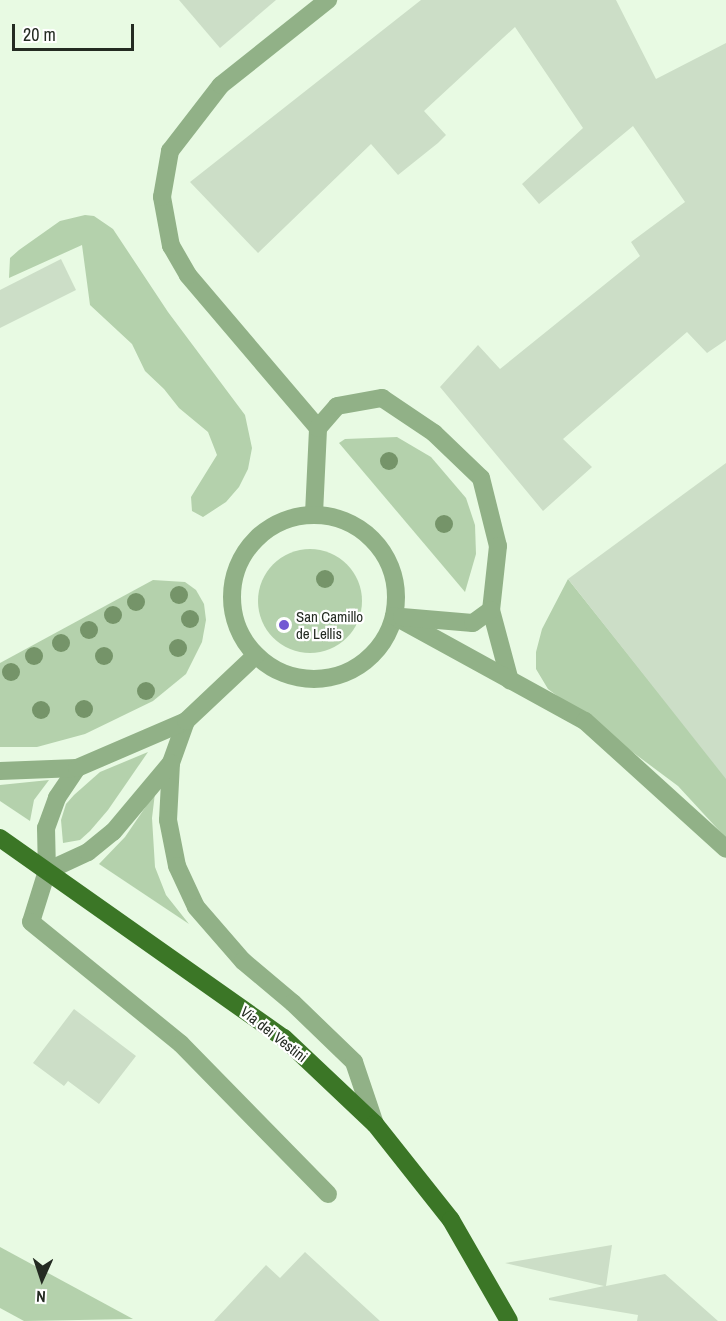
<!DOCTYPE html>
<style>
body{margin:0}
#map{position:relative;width:726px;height:1321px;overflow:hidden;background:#e8fae3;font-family:"Archivo Narrow",sans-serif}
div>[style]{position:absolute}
.green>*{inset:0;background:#b4d1ac}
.round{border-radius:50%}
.building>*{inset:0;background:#ccdec7}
.lane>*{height:18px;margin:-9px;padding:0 9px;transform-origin:9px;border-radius:9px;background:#91b187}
.lane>.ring{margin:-9px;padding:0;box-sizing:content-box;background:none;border:18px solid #91b187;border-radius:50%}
.primary>*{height:18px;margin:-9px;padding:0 9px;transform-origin:9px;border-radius:9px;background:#3b7626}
.trees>*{width:18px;height:18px;margin:-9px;border-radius:50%;background:#759469}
.dots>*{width:16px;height:16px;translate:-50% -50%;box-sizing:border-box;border:3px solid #fff;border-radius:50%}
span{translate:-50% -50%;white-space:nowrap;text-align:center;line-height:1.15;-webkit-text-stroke:4.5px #fff;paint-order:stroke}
.poi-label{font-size:15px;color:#242b22}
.left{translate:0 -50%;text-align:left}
.street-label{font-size:15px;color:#242b22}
.north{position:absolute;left:12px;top:1249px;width:60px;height:60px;-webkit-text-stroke:4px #fff;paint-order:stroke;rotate:183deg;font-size:16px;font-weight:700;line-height:24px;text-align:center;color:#242b22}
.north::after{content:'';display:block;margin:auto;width:21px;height:27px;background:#242b22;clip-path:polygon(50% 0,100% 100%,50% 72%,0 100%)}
.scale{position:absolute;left:12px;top:24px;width:122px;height:27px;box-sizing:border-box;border:3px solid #242b22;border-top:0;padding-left:8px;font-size:18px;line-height:21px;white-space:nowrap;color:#242b22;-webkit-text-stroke:4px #fff;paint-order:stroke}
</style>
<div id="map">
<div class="green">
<i style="clip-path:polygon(85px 215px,94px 216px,113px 229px,168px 312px,245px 415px,252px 448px,248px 469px,239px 487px,226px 502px,203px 517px,192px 511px,191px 497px,217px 455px,208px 432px,179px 408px,164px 389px,145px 371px,132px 344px,90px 305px,82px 245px,9px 278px,10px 258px,19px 250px,60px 221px)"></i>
<i style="clip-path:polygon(397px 437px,431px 457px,466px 498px,475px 525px,476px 554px,465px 592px,339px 443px,345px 439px)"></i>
<i class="round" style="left:258px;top:549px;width:104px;height:104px"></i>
<i style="clip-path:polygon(568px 579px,726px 777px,726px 838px,678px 786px,548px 689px,536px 669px,536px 652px,542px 629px)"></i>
<i style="clip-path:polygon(153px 580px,185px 582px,196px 590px,204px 604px,206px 620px,202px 642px,186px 674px,153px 701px,85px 734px,37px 747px,0 747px,0 663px)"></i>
<i style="clip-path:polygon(148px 752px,108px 810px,90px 831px,80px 840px,63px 843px,61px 820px,66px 804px,74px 795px,100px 772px)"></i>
<i style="clip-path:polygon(49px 780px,34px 800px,30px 821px,0 801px,0 785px)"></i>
<i style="clip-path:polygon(155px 793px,152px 818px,155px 867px,166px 895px,189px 924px,99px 864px,125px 837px)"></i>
<i style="clip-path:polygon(0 1247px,133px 1319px,24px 1321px,0 1308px)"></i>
</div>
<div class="building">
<i style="clip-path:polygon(179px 0,276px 0,220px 48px)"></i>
<i style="clip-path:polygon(421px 0,616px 0,656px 79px,726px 43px,726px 340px,707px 353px,687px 332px,563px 439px,592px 467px,543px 511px,440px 387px,478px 345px,500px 369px,640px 256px,631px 242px,685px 202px,633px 126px,539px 204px,522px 184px,583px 128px,515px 27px,424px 111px,446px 135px,438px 143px,398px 175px,371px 144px,258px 253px,190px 182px)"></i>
<i style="clip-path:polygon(61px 259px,76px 290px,0 328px,0 290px)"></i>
<i style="clip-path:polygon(726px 463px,726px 779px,568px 579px)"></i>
<i style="clip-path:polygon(74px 1009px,136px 1056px,99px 1104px,68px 1081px,64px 1086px,33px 1063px)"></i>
<i style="clip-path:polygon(612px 1245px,606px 1286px,665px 1274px,718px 1321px,637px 1321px,638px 1315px,549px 1300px,549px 1298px,604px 1286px,505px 1263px)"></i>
<i style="clip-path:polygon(305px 1252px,380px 1321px,214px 1321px,266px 1265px,280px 1278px)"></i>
</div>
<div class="lane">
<i style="left:318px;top:428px;width:201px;rotate:-130.4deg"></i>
<i style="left:188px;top:275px;width:34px;rotate:-120deg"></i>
<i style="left:171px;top:246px;width:50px;rotate:-100.4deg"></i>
<i style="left:162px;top:197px;width:47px;rotate:-80.1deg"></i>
<i style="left:170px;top:151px;width:83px;rotate:-52.3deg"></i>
<i style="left:221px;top:85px;width:137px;rotate:-38.5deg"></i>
<i style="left:314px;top:514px;width:86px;rotate:-87.3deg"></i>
<i style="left:318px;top:428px;width:29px;rotate:-49deg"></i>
<i style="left:337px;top:406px;width:46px;rotate:-10.1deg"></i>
<i style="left:382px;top:398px;width:63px;rotate:33.9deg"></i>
<i style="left:434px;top:433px;width:65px;rotate:43.8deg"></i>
<i style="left:481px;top:478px;width:70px;rotate:76deg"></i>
<i style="left:498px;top:546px;width:64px;rotate:96.2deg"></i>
<i style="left:491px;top:610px;width:73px;rotate:75deg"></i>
<i class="ring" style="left:232px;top:515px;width:146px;height:146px"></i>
<i style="left:394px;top:616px;width:218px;rotate:28.8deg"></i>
<i style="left:585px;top:721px;width:190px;rotate:42.2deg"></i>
<i style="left:402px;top:617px;width:71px;rotate:4.8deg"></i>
<i style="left:473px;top:623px;width:22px;rotate:-36deg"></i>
<i style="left:186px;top:721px;width:45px;rotate:109.7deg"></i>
<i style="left:171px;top:763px;width:57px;rotate:93deg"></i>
<i style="left:168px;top:820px;width:47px;rotate:78.9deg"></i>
<i style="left:177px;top:866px;width:45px;rotate:65.1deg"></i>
<i style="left:196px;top:907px;width:72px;rotate:49deg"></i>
<i style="left:243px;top:961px;width:65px;rotate:40deg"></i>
<i style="left:293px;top:1003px;width:85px;rotate:44deg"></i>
<i style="left:354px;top:1062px;width:65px;rotate:71.3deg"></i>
<i style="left:77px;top:768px;width:36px;rotate:124deg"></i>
<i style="left:57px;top:798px;width:32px;rotate:110deg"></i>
<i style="left:46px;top:828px;width:43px;rotate:88.7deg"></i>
<i style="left:47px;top:871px;width:53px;rotate:107.4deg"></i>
<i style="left:31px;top:922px;width:193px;rotate:39.1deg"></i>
<i style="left:181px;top:1044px;width:210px;rotate:45.6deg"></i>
<i style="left:0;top:771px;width:77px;rotate:-2.2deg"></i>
<i style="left:77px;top:768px;width:119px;rotate:-23.3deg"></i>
<i style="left:186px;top:721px;width:96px;rotate:-43.3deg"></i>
<i style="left:47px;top:871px;width:45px;rotate:-24.9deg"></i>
<i style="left:88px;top:852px;width:32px;rotate:-39deg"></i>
<i style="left:113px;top:832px;width:90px;rotate:-50deg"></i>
</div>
<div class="primary">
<i style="left:0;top:838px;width:347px;rotate:35.2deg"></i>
<i style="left:284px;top:1038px;width:125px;rotate:43.4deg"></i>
<i style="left:375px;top:1124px;width:122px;rotate:51.6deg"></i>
<i style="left:451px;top:1220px;width:116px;rotate:60.1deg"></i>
</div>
<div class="trees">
<i style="left:389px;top:461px"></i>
<i style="left:444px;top:524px"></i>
<i style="left:325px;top:579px"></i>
<i style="left:179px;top:595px"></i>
<i style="left:136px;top:602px"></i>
<i style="left:113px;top:615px"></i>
<i style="left:190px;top:619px"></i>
<i style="left:89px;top:630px"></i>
<i style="left:61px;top:643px"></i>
<i style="left:178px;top:648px"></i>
<i style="left:34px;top:656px"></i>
<i style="left:104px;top:656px"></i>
<i style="left:11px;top:672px"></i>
<i style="left:146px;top:691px"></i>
<i style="left:84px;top:709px"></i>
<i style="left:41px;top:710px"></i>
</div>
<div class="dots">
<i style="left:284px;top:625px;background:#7259d3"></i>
</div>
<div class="poi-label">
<span class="left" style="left:296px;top:625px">San Camillo<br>de Lellis</span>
</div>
<div class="street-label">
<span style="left:274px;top:1034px;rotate:38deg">Via dei Vestini</span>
</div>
<div class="north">N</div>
<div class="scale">20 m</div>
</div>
